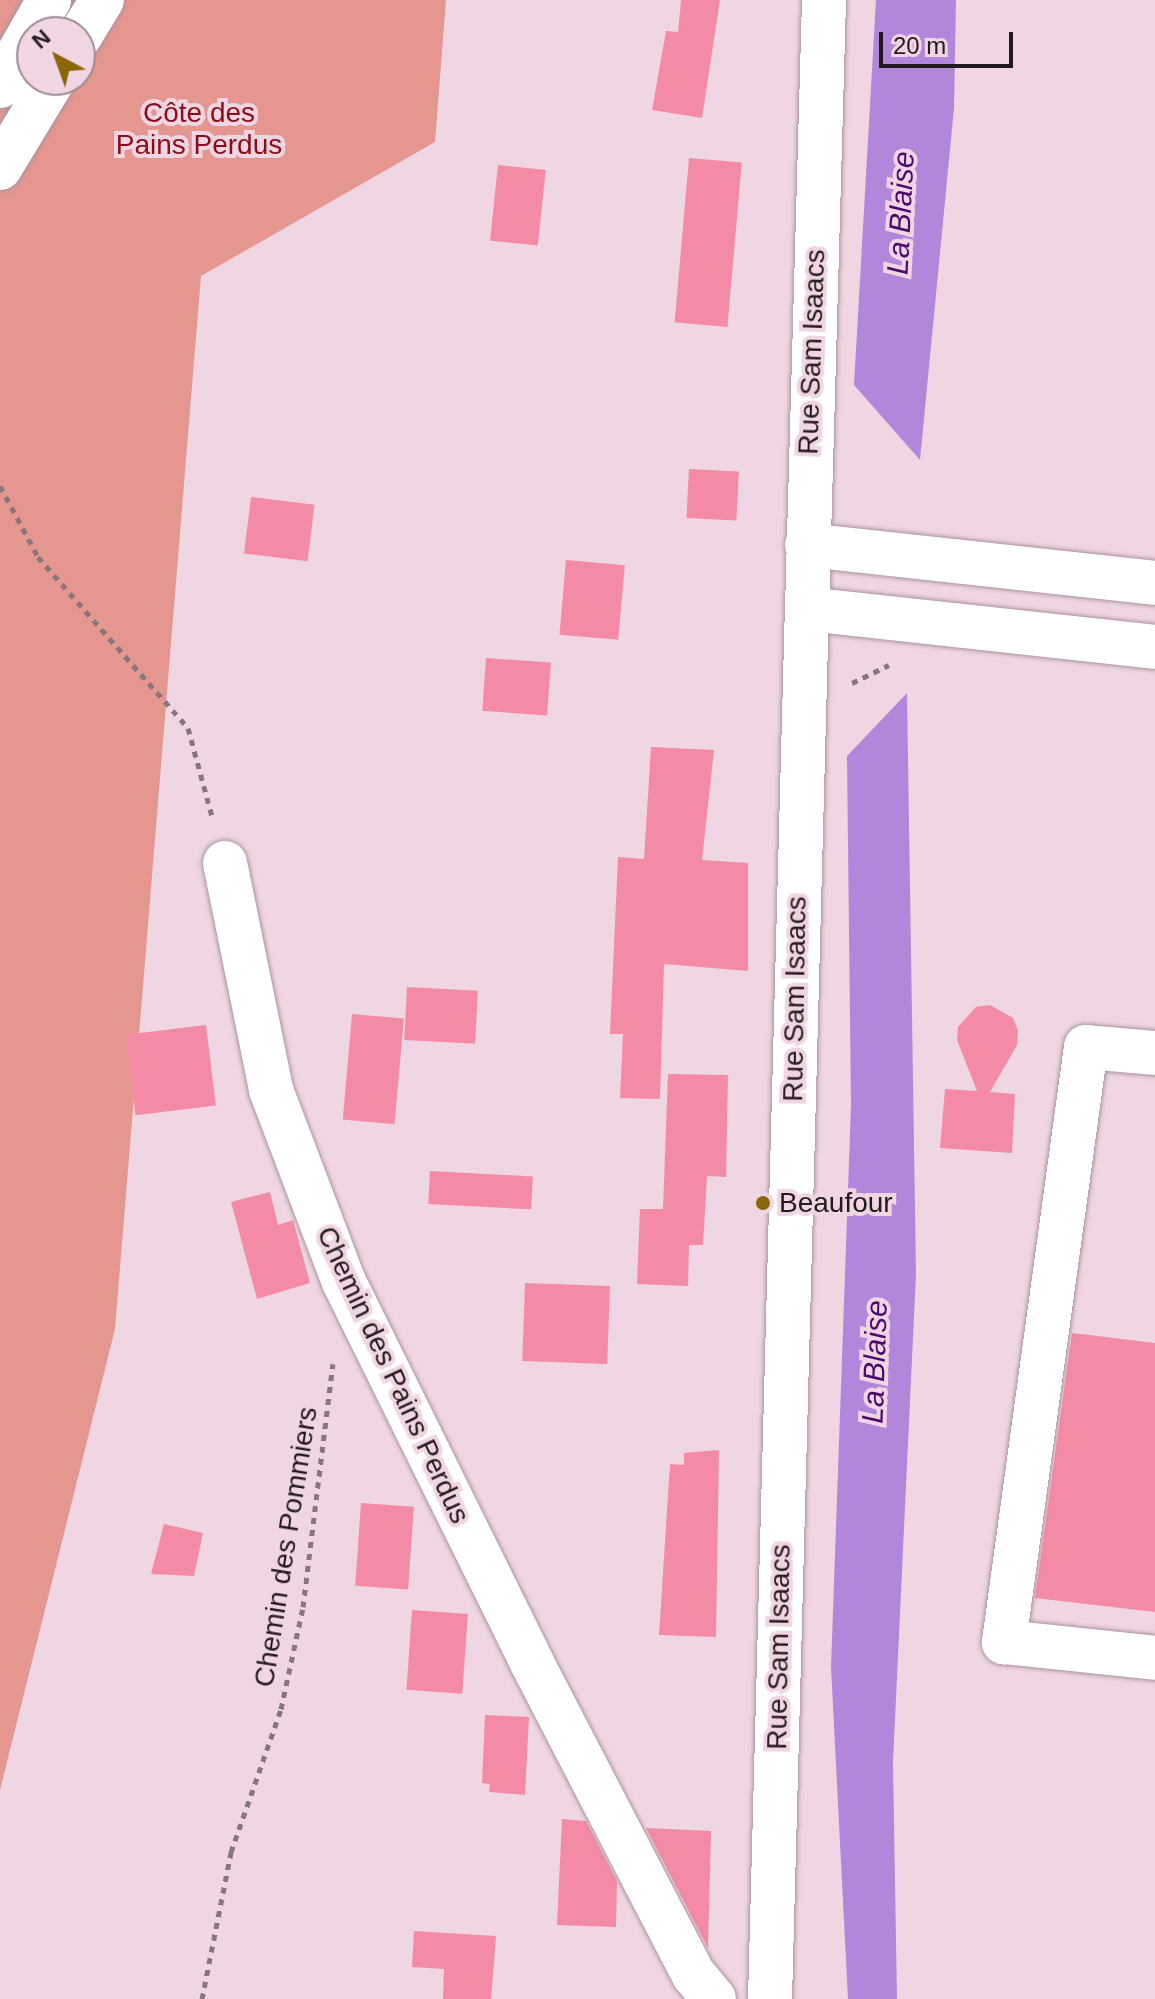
<!DOCTYPE html>
<meta charset="utf-8">
<style>
body{margin:0}
#map{position:relative;width:1155px;height:1999px;overflow:hidden;background:#f0d6e3;font-family:Helvetica,sans-serif}
div>[style]{position:absolute}
.green>*{inset:0;background:#e5968f}
.water>*{inset:0;background:#b286da}
.building>*{inset:0;background:#f48ba4;transform-origin:0 0}
.path>*{height:5px;margin-top:-2.5px;transform-origin:0;background:repeating-linear-gradient(90deg,#87767e 0 6px,transparent 0 12px)}
.roads{filter:drop-shadow(0 0 2px #ac94a0) drop-shadow(0 0 2px #ac94a0)}
.minor>*{height:44px;margin:-22px;padding:0 22px;transform-origin:22px;border-radius:22px;background:#fff}
.major>*{height:44px;margin:-22px;padding:0 22px;transform-origin:22px;border-radius:22px;background:#fff}
.dots>*{width:22px;height:22px;translate:-50% -50%;box-sizing:border-box;border:4px solid #f0d6e3;border-radius:50%}
span{translate:-50% -50%;white-space:nowrap;text-align:center;line-height:1.15;-webkit-text-stroke:8px #f0d6e3;paint-order:stroke}
.park-label{font-size:28px;color:#8d0c17}
.street-label{font-size:28px;color:#231a1f}
.poi-label{font-size:28px;color:#231a1f}
.left{translate:0 -50%;text-align:left}
.water-label{font-size:30px;color:#4b0871;font-style:italic}
.north{position:absolute;left:16px;top:16px;width:80px;height:80px;box-sizing:border-box;background:#f0d6e3;border:2px solid #9e8b95;border-radius:50%;rotate:319deg;font-size:22px;font-weight:700;line-height:32px;text-align:center;color:#231a1f}
.north::after{content:'';display:block;margin:auto;width:28px;height:36px;background:#8c6708;clip-path:polygon(50% 0,100% 100%,50% 72%,0 100%)}
.scale{position:absolute;left:879px;top:32px;width:134px;height:36px;box-sizing:border-box;border:4px solid #231a1f;border-top:0;padding-left:10px;font-size:24px;line-height:28px;white-space:nowrap;color:#231a1f;-webkit-text-stroke:6px #f0d6e3;paint-order:stroke}
</style>
<div id="map">
<div class="green">
<i style="clip-path:polygon(evenodd,0 0,446px 0,435px 142px,201px 276px,115px 1329px,0 1790px,0 0,32px 32px,80px 32px,80px 80px,32px 80px,32px 32px)"></i>
</div>
<div class="water">
<i style="clip-path:polygon(876px 0,956px 0,954px 108px,920px 460px,854px 385px)"></i>
<i style="clip-path:polygon(907px 693px,916px 1274px,893px 1762px,897px 1999px,848px 1999px,831px 1667px,851px 1105px,847px 756px)"></i>
</div>
<div class="building">
<i style="clip-path:polygon(681px 0,720px 0,702px 118px,652px 110px,666px 31px,678px 32px)"></i>
<i style="left:689px;top:158px;width:53px;height:165px;rotate:5deg"></i>
<i style="left:498px;top:165px;width:48px;height:76px;rotate:6deg"></i>
<i style="left:689px;top:469px;width:50px;height:49px;rotate:3deg"></i>
<i style="left:251px;top:497px;width:64px;height:57px;rotate:7deg"></i>
<i style="left:566px;top:560px;width:59px;height:75px;rotate:5deg"></i>
<i style="left:486px;top:658px;width:65px;height:53px;rotate:4deg"></i>
<i style="clip-path:polygon(651px 747px,714px 750px,702px 860px,748px 863px,748px 971px,664px 964px,660px 1099px,620px 1098px,623px 1034px,610px 1034px,618px 857px,644px 859px)"></i>
<i style="left:407px;top:987px;width:71px;height:53px;rotate:3deg"></i>
<i style="clip-path:polygon(990px 1005px,1013px 1018px,1018px 1031px,1017px 1045px,990px 1092px,1015px 1094px,1012px 1153px,940px 1148px,945px 1089px,977px 1091px,957px 1040px,958px 1027px,976px 1007px)"></i>
<i style="left:352px;top:1014px;width:52px;height:106px;rotate:5deg"></i>
<i style="left:206px;top:1025px;width:81px;height:81px;rotate:83deg"></i>
<i style="clip-path:polygon(668px 1074px,728px 1075px,726px 1177px,707px 1176px,703px 1245px,689px 1245px,688px 1286px,637px 1284px,640px 1209px,663px 1209px)"></i>
<i style="left:430px;top:1171px;width:103px;height:33px;rotate:3deg"></i>
<i style="clip-path:polygon(270px 1192px,278px 1225px,293px 1220px,310px 1283px,257px 1299px,231px 1202px)"></i>
<i style="left:525px;top:1283px;width:85px;height:78px;rotate:2deg"></i>
<i style="clip-path:polygon(1072px 1333px,1155px 1343px,1155px 1612px,1035px 1598px)"></i>
<i style="clip-path:polygon(719px 1450px,716px 1637px,659px 1635px,670px 1464px,684px 1465px,684px 1453px)"></i>
<i style="left:361px;top:1503px;width:53px;height:83px;rotate:4deg"></i>
<i style="clip-path:polygon(164px 1524px,203px 1533px,194px 1576px,151px 1574px)"></i>
<i style="left:412px;top:1610px;width:56px;height:80px;rotate:4deg"></i>
<i style="clip-path:polygon(485px 1715px,529px 1717px,525px 1795px,489px 1792px,490px 1784px,482px 1783px)"></i>
<i style="clip-path:polygon(562px 1819px,586px 1821px,617px 1881px,616px 1927px,557px 1925px)"></i>
<i style="clip-path:polygon(646px 1828px,711px 1831px,708px 1948px)"></i>
<i style="clip-path:polygon(414px 1931px,496px 1936px,491px 1999px,443px 1999px,444px 1969px,412px 1967px)"></i>
</div>
<div class="path">
<i style="left:0;top:486px;width:81px;rotate:61.8deg"></i>
<i style="left:38px;top:557px;width:227px;rotate:48.7deg"></i>
<i style="left:188px;top:728px;width:95px;rotate:74.8deg"></i>
<i style="left:852px;top:683px;width:41px;rotate:-25.9deg"></i>
<i style="left:202px;top:1999px;width:150px;rotate:-78.8deg"></i>
<i style="left:231px;top:1852px;width:151px;rotate:-70.7deg"></i>
<i style="left:281px;top:1709px;width:104px;rotate:-77.8deg"></i>
<i style="left:303px;top:1607px;width:245px;rotate:-83deg"></i>
</div>
<div class="roads">
<div class="minor">
<i style="left:225px;top:863px;width:232px;rotate:78.5deg"></i>
<i style="left:271px;top:1090px;width:205px;rotate:69.2deg"></i>
<i style="left:344px;top:1282px;width:423px;rotate:63.7deg"></i>
<i style="left:531px;top:1661px;width:354px;rotate:62.6deg"></i>
<i style="left:694px;top:1975px;width:31px;rotate:50deg"></i>
<i style="left:1155px;top:1053px;width:69px;rotate:-175deg"></i>
<i style="left:1086px;top:1047px;width:601px;rotate:97.85deg"></i>
<i style="left:1004px;top:1642px;width:152px;rotate:6deg"></i>
<i style="left:770px;top:1999px;width:1390px;rotate:-88.48deg"></i>
</div>
<div class="major">
<i style="left:824px;top:0;width:609px;rotate:91.6deg"></i>
<i style="left:807px;top:609px;width:350px;rotate:6.2deg"></i>
<i style="left:80px;top:36px;width:42px;rotate:-58.6deg"></i>
<i style="left:0;top:86px;width:99px;rotate:-60.3deg"></i>
<i style="left:0;top:168px;width:103px;rotate:-58.9deg"></i>
<i style="left:807px;top:545px;width:350px;rotate:6.2deg"></i>
</div>
</div>
<div class="dots">
<i style="left:763px;top:1203px;background:#8c6708"></i>
</div>
<div class="park-label">
<span style="left:199px;top:129px">Côte des<br>Pains Perdus</span>
</div>
<div class="street-label">
<span style="left:812px;top:352px;rotate:-88deg">Rue Sam Isaacs</span>
<span style="left:795px;top:999px;rotate:-89deg">Rue Sam Isaacs</span>
<span style="left:393px;top:1375px;rotate:65deg">Chemin des Pains Perdus</span>
<span style="left:286px;top:1547px;rotate:-81deg">Chemin des Pommiers</span>
<span style="left:779px;top:1647px;rotate:-89deg">Rue Sam Isaacs</span>
</div>
<div class="poi-label">
<span class="left" style="left:779px;top:1203px">Beaufour</span>
</div>
<div class="water-label">
<span style="left:901px;top:213px;rotate:-87deg">La Blaise</span>
<span style="left:875px;top:1362px;rotate:-88deg">La Blaise</span>
</div>
<div class="north">N</div>
<div class="scale">20 m</div>
</div>
